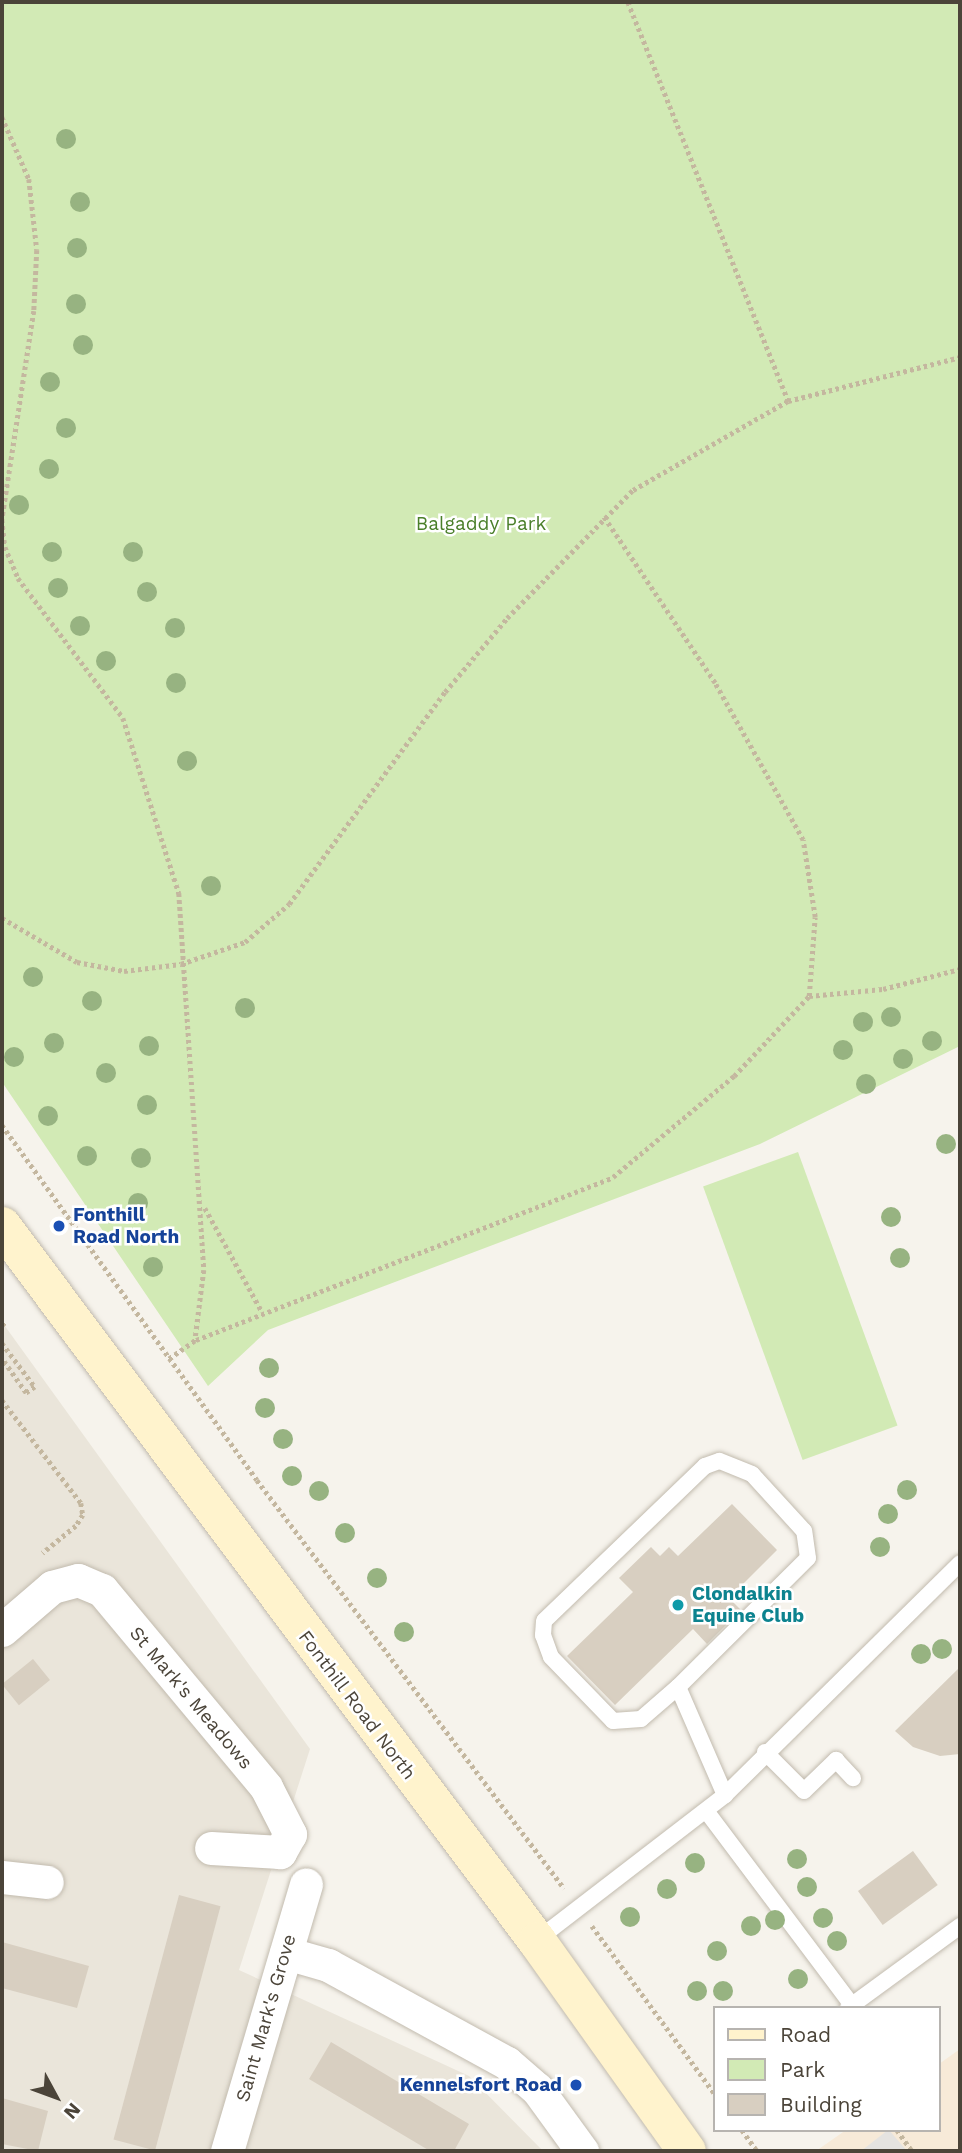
<!DOCTYPE html>
<style>
body{margin:0}
#map{position:relative;width:962px;height:2153px;overflow:hidden;background:#f6f3ec;font-family:"Work Sans",sans-serif}
div>[style]{position:absolute}
.residential>*{inset:0;background:#eae5da}
.commercial>*{inset:0;background:#f7ead8}
.green>*{inset:0;background:#d2eab5;transform-origin:0 0}
.parking>*{inset:0;background:#e5e3e0}
.building>*{inset:0;background:#d8cfc1;transform-origin:0 0}
.path>*{height:4.5px;margin-top:-2.25px;transform-origin:0;background:repeating-linear-gradient(90deg,#c4b79f 0 3.5px,transparent 0 7px)}
.roads{filter:drop-shadow(0 0 2px #c2bbae) drop-shadow(0 0 2px #c2bbae)}
.service>*{height:16px;margin:-8px;padding:0 8px;transform-origin:8px;border-radius:8px;background:#fff}
.minor>*{height:33px;margin:-16.5px;padding:0 16.5px;transform-origin:16.5px;border-radius:16.5px;background:#fff}
.secondary>*{height:38px;margin:-19px;padding:0 19px;transform-origin:19px;border-radius:19px;background:#fff3cd}
.trees>*{width:20px;height:20px;margin:-10px;border-radius:50%;background:#97b381}
.dots>*{width:19px;height:19px;translate:-50% -50%;box-sizing:border-box;border:4px solid #fff;border-radius:50%}
span{translate:-50% -50%;white-space:nowrap;text-align:center;line-height:1.15;-webkit-text-stroke:5px #fff;paint-order:stroke}
.park-label{font-size:19px;color:#4a7f2a}
.transit-label{font-size:19px;color:#164399;font-weight:700}
.left{translate:0 -50%;text-align:left}
.right{translate:-100% -50%;text-align:right}
.culture-label{font-size:19px;color:#0d838f;font-weight:700}
.street-label{font-size:19px;color:#4b4439}
.frame{position:absolute;inset:0;border:4px solid #4b4439;pointer-events:none}
.legend{position:absolute;left:713px;top:2006px;width:228px;height:126px;box-sizing:border-box;background:#fff;border:2px solid #b7b4b0;margin:0;padding:9px 12px;list-style:none;font-size:21px;color:#4b4439}
.legend li{display:flex;align-items:center;gap:14px;height:35px}
.legend b{width:35px;border:2px solid #b7b4b0}
.north{position:absolute;left:21px;top:2062px;width:70px;height:70px;-webkit-text-stroke:5px #fff;paint-order:stroke;rotate:131deg;font-size:19px;font-weight:700;line-height:28px;text-align:center;color:#4b4439}
.north::after{content:'';display:block;margin:auto;width:24px;height:32px;background:#4b4439;clip-path:polygon(50% 0,100% 100%,50% 72%,0 100%)}
</style>
<div id="map">
<div class="residential">
<i style="clip-path:polygon(2px 1322px,310px 1749px,239px 1970px,469px 2076px,543px 2151px,2px 2151px)"></i>
</div>
<div class="commercial">
<i style="clip-path:polygon(960px 2049px,960px 2151px,816px 2151px,846px 2130px,939px 2130px,939px 2064px)"></i>
</div>
<div class="green">
<i style="clip-path:polygon(2px 2px,960px 2px,960px 1046px,760px 1144px,268px 1330px,208px 1386px,2px 1082px)"></i>
<i style="left:798px;top:1152px;width:291px;height:101px;rotate:70deg"></i>
</div>
<div class="parking">
<i style="clip-path:polygon(889px 2130px,907px 2151px,861px 2151px,888px 2130px)"></i>
</div>
<div class="building">
<i style="clip-path:polygon(732px 1504px,777px 1550px,729px 1598px,741px 1610px,707px 1644px,693px 1629px,615px 1705px,567px 1656px,633px 1592px,619px 1578px,651px 1547px,660px 1556px,669px 1547px,678px 1556px)"></i>
<i style="left:33px;top:1659px;width:27px;height:40px;rotate:51deg"></i>
<i style="clip-path:polygon(960px 1667px,960px 1754px,940px 1756px,913px 1747px,895px 1731px)"></i>
<i style="left:913px;top:1851px;width:42px;height:68px;rotate:54deg"></i>
<i style="left:179px;top:1895px;width:43px;height:253px;rotate:15deg"></i>
<i style="clip-path:polygon(2px 1942px,89px 1966px,77px 2008px,2px 1988px)"></i>
<i style="clip-path:polygon(331px 2042px,469px 2124px,454px 2151px,430px 2151px,309px 2079px)"></i>
<i style="clip-path:polygon(2px 2098px,48px 2111px,38px 2151px,2px 2144px)"></i>
</div>
<div class="path">
<i style="left:628px;top:2px;width:430px;rotate:68.1deg"></i>
<i style="left:2px;top:117px;width:68px;rotate:66.5deg"></i>
<i style="left:29px;top:179px;width:71px;rotate:83.6deg"></i>
<i style="left:37px;top:250px;width:61px;rotate:92.8deg"></i>
<i style="left:34px;top:311px;width:210px;rotate:98.7deg"></i>
<i style="left:2px;top:519px;width:28px;rotate:84deg"></i>
<i style="left:5px;top:547px;width:34px;rotate:67deg"></i>
<i style="left:18px;top:578px;width:175px;rotate:53.1deg"></i>
<i style="left:123px;top:718px;width:184px;rotate:72.3deg"></i>
<i style="left:179px;top:893px;width:378px;rotate:86.2deg"></i>
<i style="left:204px;top:1270px;width:72px;rotate:97.2deg"></i>
<i style="left:195px;top:1341px;width:32px;rotate:145deg"></i>
<i style="left:2px;top:918px;width:87px;rotate:30.4deg"></i>
<i style="left:77px;top:962px;width:48px;rotate:10.8deg"></i>
<i style="left:124px;top:971px;width:57px;rotate:-7deg"></i>
<i style="left:181px;top:964px;width:68px;rotate:-19deg"></i>
<i style="left:245px;top:942px;width:58px;rotate:-40.8deg"></i>
<i style="left:289px;top:904px;width:263px;rotate:-53.7deg"></i>
<i style="left:445px;top:692px;width:97px;rotate:-50deg"></i>
<i style="left:507px;top:618px;width:180px;rotate:-45.5deg"></i>
<i style="left:633px;top:490px;width:179px;rotate:-29.9deg"></i>
<i style="left:788px;top:401px;width:178px;rotate:-14.3deg"></i>
<i style="left:809px;top:996px;width:74px;rotate:-5.4deg"></i>
<i style="left:883px;top:989px;width:80px;rotate:-14.6deg"></i>
<i style="left:2px;top:1125px;width:437px;rotate:54.3deg"></i>
<i style="left:257px;top:1480px;width:511px;rotate:53.04deg"></i>
<i style="left:205px;top:1208px;width:116px;rotate:61.2deg"></i>
<i style="left:2px;top:1325px;width:6px;rotate:-45deg"></i>
<i style="left:196px;top:1340px;width:448px;rotate:-21.3deg"></i>
<i style="left:613px;top:1177px;width:158px;rotate:-39.9deg"></i>
<i style="left:734px;top:1076px;width:110px;rotate:-46.8deg"></i>
<i style="left:809px;top:996px;width:79px;rotate:-85.7deg"></i>
<i style="left:815px;top:917px;width:78px;rotate:-98.9deg"></i>
<i style="left:803px;top:840px;width:180px;rotate:-119.3deg"></i>
<i style="left:715px;top:683px;width:201px;rotate:-123.8deg"></i>
<i style="left:2px;top:1343px;width:55px;rotate:53.1deg"></i>
<i style="left:35px;top:1387px;width:11px;rotate:146deg"></i>
<i style="left:26px;top:1393px;width:42px;rotate:-125.2deg"></i>
<i style="left:2px;top:1400px;width:130px;rotate:52.5deg"></i>
<i style="left:81px;top:1503px;width:12px;rotate:81deg"></i>
<i style="left:83px;top:1515px;width:13px;rotate:122deg"></i>
<i style="left:76px;top:1526px;width:43px;rotate:140.7deg"></i>
<i style="left:592px;top:1926px;width:208px;rotate:53.8deg"></i>
<i style="left:742px;top:2130px;width:26px;rotate:54deg"></i>
<i style="left:897px;top:2130px;width:26px;rotate:54deg"></i>
</div>
<div class="roads">
<div class="service">
<i style="left:678px;top:1687px;width:183px;rotate:-44.8deg"></i>
<i style="left:808px;top:1558px;width:27px;rotate:-98deg"></i>
<i style="left:804px;top:1531px;width:77px;rotate:-132.4deg"></i>
<i style="left:752px;top:1474px;width:35px;rotate:-158deg"></i>
<i style="left:719px;top:1461px;width:15px;rotate:160deg"></i>
<i style="left:705px;top:1466px;width:223px;rotate:136.1deg"></i>
<i style="left:544px;top:1621px;width:14px;rotate:94deg"></i>
<i style="left:543px;top:1635px;width:23px;rotate:70deg"></i>
<i style="left:551px;top:1657px;width:89px;rotate:45.9deg"></i>
<i style="left:613px;top:1721px;width:28px;rotate:-4deg"></i>
<i style="left:641px;top:1719px;width:49px;rotate:-40.9deg"></i>
<i style="left:678px;top:1687px;width:118px;rotate:66.5deg"></i>
<i style="left:765px;top:1752px;width:55px;rotate:45deg"></i>
<i style="left:804px;top:1791px;width:45px;rotate:-44.1deg"></i>
<i style="left:836px;top:1760px;width:25px;rotate:47deg"></i>
<i style="left:707px;top:1812px;width:241px;rotate:53.1deg"></i>
<i style="left:537px;top:1940px;width:237px;rotate:-37.6deg"></i>
<i style="left:725px;top:1795px;width:330px;rotate:-44.6deg"></i>
<i style="left:848px;top:2008px;width:139px;rotate:-36.2deg"></i>
</div>
<div class="minor">
<i style="left:2px;top:1630px;width:66px;rotate:-40.7deg"></i>
<i style="left:52px;top:1587px;width:27px;rotate:-15deg"></i>
<i style="left:78px;top:1580px;width:26px;rotate:23deg"></i>
<i style="left:102px;top:1590px;width:256px;rotate:50.2deg"></i>
<i style="left:266px;top:1787px;width:53px;rotate:62.9deg"></i>
<i style="left:290px;top:1834px;width:21px;rotate:119deg"></i>
<i style="left:280px;top:1852px;width:69px;rotate:-176.7deg"></i>
<i style="left:2px;top:1877px;width:45px;rotate:6.3deg"></i>
<i style="left:286px;top:1953px;width:44px;rotate:15.9deg"></i>
<i style="left:328px;top:1965px;width:204px;rotate:28.7deg"></i>
<i style="left:507px;top:2063px;width:40px;rotate:41deg"></i>
<i style="left:537px;top:2089px;width:77px;rotate:54deg"></i>
<i style="left:227px;top:2151px;width:278px;rotate:-73.5deg"></i>
</div>
<div class="secondary">
<i style="left:2px;top:1226px;width:893px;rotate:53.19deg"></i>
<i style="left:537px;top:1941px;width:258px;rotate:54.5deg"></i>
</div>
</div>
<div class="trees">
<i style="left:66px;top:139px"></i>
<i style="left:80px;top:202px"></i>
<i style="left:77px;top:248px"></i>
<i style="left:76px;top:304px"></i>
<i style="left:83px;top:345px"></i>
<i style="left:50px;top:382px"></i>
<i style="left:66px;top:428px"></i>
<i style="left:49px;top:469px"></i>
<i style="left:19px;top:505px"></i>
<i style="left:52px;top:552px"></i>
<i style="left:133px;top:552px"></i>
<i style="left:58px;top:588px"></i>
<i style="left:147px;top:592px"></i>
<i style="left:80px;top:626px"></i>
<i style="left:175px;top:628px"></i>
<i style="left:106px;top:661px"></i>
<i style="left:176px;top:683px"></i>
<i style="left:187px;top:761px"></i>
<i style="left:211px;top:886px"></i>
<i style="left:33px;top:977px"></i>
<i style="left:92px;top:1001px"></i>
<i style="left:245px;top:1008px"></i>
<i style="left:891px;top:1017px"></i>
<i style="left:863px;top:1022px"></i>
<i style="left:932px;top:1041px"></i>
<i style="left:54px;top:1043px"></i>
<i style="left:149px;top:1046px"></i>
<i style="left:843px;top:1050px"></i>
<i style="left:14px;top:1057px"></i>
<i style="left:903px;top:1059px"></i>
<i style="left:106px;top:1073px"></i>
<i style="left:866px;top:1084px"></i>
<i style="left:147px;top:1105px"></i>
<i style="left:48px;top:1116px"></i>
<i style="left:946px;top:1144px"></i>
<i style="left:87px;top:1156px"></i>
<i style="left:141px;top:1158px"></i>
<i style="left:138px;top:1203px"></i>
<i style="left:891px;top:1217px"></i>
<i style="left:900px;top:1258px"></i>
<i style="left:153px;top:1267px"></i>
<i style="left:269px;top:1368px"></i>
<i style="left:265px;top:1408px"></i>
<i style="left:283px;top:1439px"></i>
<i style="left:292px;top:1476px"></i>
<i style="left:907px;top:1490px"></i>
<i style="left:319px;top:1491px"></i>
<i style="left:888px;top:1514px"></i>
<i style="left:345px;top:1533px"></i>
<i style="left:880px;top:1547px"></i>
<i style="left:377px;top:1578px"></i>
<i style="left:404px;top:1632px"></i>
<i style="left:942px;top:1649px"></i>
<i style="left:921px;top:1654px"></i>
<i style="left:797px;top:1859px"></i>
<i style="left:695px;top:1863px"></i>
<i style="left:807px;top:1887px"></i>
<i style="left:667px;top:1889px"></i>
<i style="left:630px;top:1917px"></i>
<i style="left:823px;top:1918px"></i>
<i style="left:775px;top:1920px"></i>
<i style="left:751px;top:1926px"></i>
<i style="left:837px;top:1941px"></i>
<i style="left:717px;top:1951px"></i>
<i style="left:798px;top:1979px"></i>
<i style="left:697px;top:1991px"></i>
<i style="left:723px;top:1991px"></i>
</div>
<div class="dots">
<i style="left:59px;top:1226px;background:#1a4fb4"></i>
<i style="left:678px;top:1605px;background:#0f9aa8"></i>
<i style="left:576px;top:2085px;background:#1a4fb4"></i>
</div>
<div class="park-label">
<span style="left:481px;top:524px">Balgaddy Park</span>
</div>
<div class="transit-label">
<span class="left" style="left:73px;top:1226px">Fonthill<br>Road North</span>
<span class="right" style="left:562px;top:2085px">Kennelsfort Road</span>
</div>
<div class="culture-label">
<span class="left" style="left:692px;top:1605px">Clondalkin<br>Equine Club</span>
</div>
<div class="street-label">
<span style="left:191px;top:1698px;rotate:50deg">St Mark's Meadows</span>
<span style="left:357px;top:1705px;rotate:53deg">Fonthill Road North</span>
<span style="left:266px;top:2018px;rotate:-74deg">Saint Mark's Grove</span>
</div>
<div class="frame"></div>
<ul class="legend">
<li><b style="height:9px;background:#fff3cd"></b>Road</li>
<li><b style="height:19px;background:#d2eab5"></b>Park</li>
<li><b style="height:19px;background:#d8cfc1"></b>Building</li>
</ul>
<div class="north">N</div>
</div>
